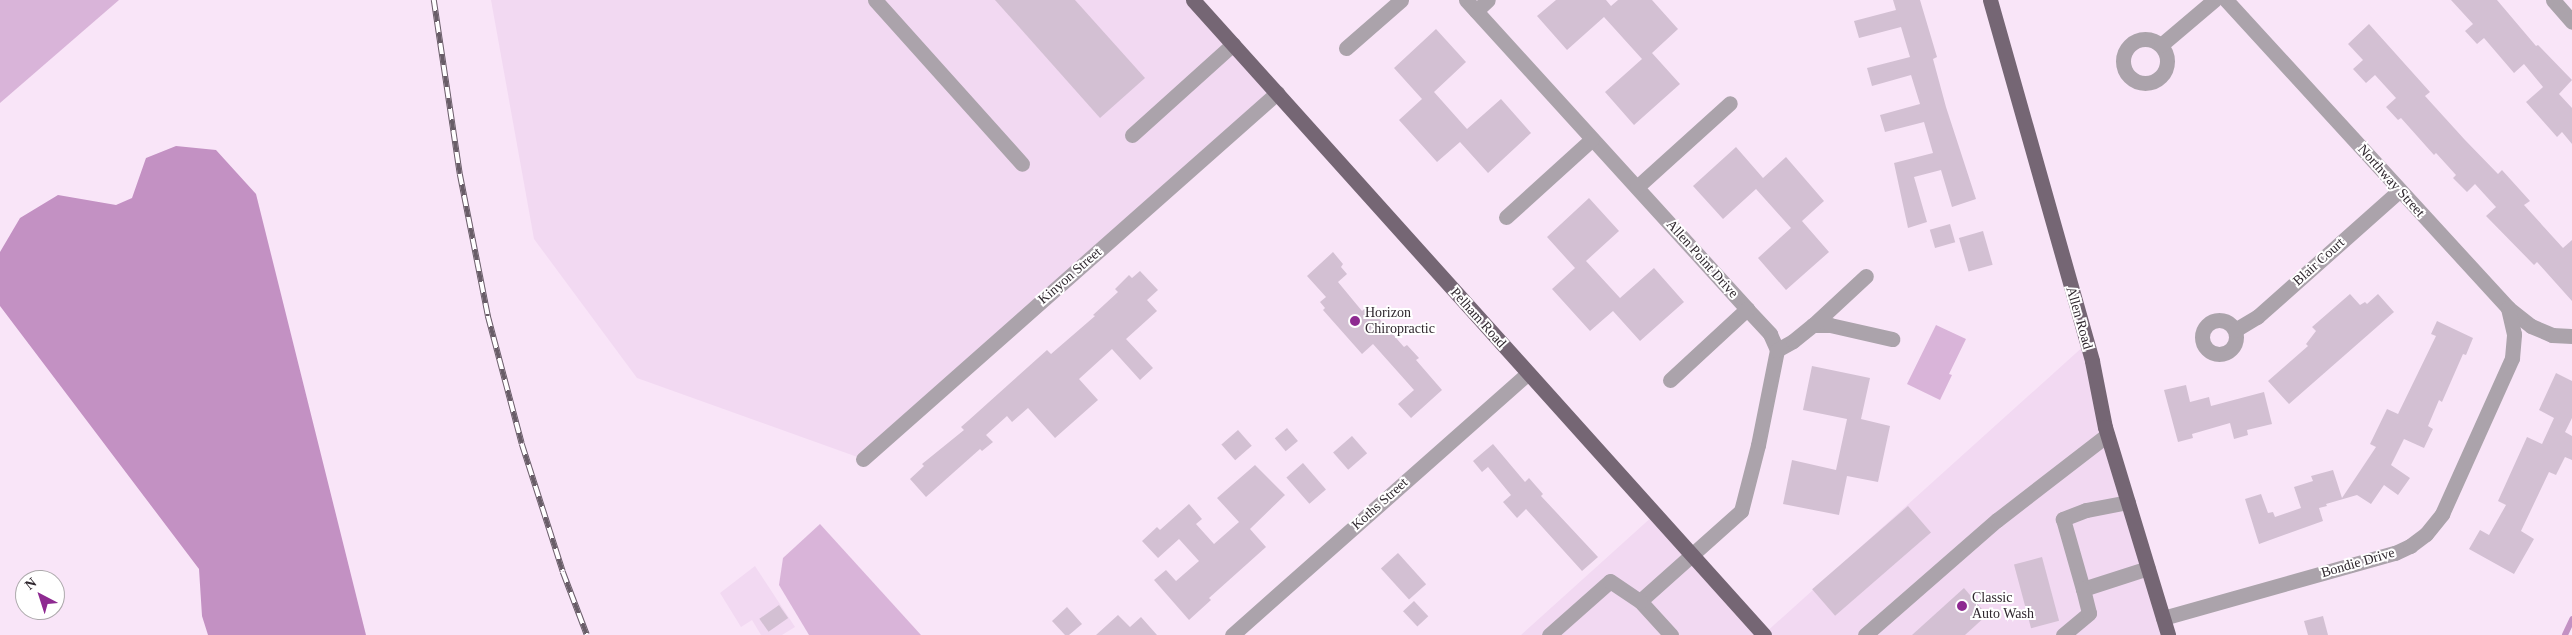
<!DOCTYPE html>
<style>
body{margin:0}
#map{position:relative;width:2572px;height:635px;overflow:hidden;background:#f9e5f8;font-family:Georgia,serif}
div>[style]{position:absolute}
.built>*{inset:0;background:#f2d9f2}
.green>*{inset:0;background:#d9b4d9}
.water>*{inset:0;background:#c391c3}
.stream>*{height:5.5px;margin:-2.75px;padding:0 2.75px;transform-origin:2.75px;border-radius:2.75px;background:#c391c3}
.building>*{inset:0;background:#d3c0d3;transform-origin:0 0}
.minor>*{height:15px;margin:-7.5px;padding:0 7.5px;transform-origin:7.5px;border-radius:7.5px;background:#aba3ab}
.minor>.ring{margin:-7.5px;padding:0;box-sizing:content-box;background:none;border:15px solid #aba3ab;border-radius:50%}
.major>*{height:15px;margin:-7.5px;padding:0 7.5px;transform-origin:7.5px;border-radius:7.5px;background:#756674}
.rail>*{height:5.5px;margin-top:-2.75px;transform-origin:0;background:repeating-linear-gradient(90deg,#fff 0 11px,#695d68 0 22px);box-sizing:border-box;border-block:1px solid #695d68}
.dots>*{width:14px;height:14px;translate:-50% -50%;box-sizing:border-box;border:2px solid #fff;border-radius:50%}
span{translate:-50% -50%;white-space:nowrap;text-align:center;line-height:1.15;-webkit-text-stroke:4px #fff;paint-order:stroke}
.street-label{font-size:14px;color:#2f272e}
.poi-label{font-size:14px;color:#2f272e}
.left{translate:0 -50%;text-align:left}
.north{position:absolute;left:15px;top:570px;width:50px;height:50px;box-sizing:border-box;background:#fff;border:1px solid #aca9ab;border-radius:50%;rotate:320deg;font-size:14px;font-weight:700;line-height:20px;text-align:center;color:#2f272e}
.north::after{content:'';display:block;margin:auto;width:18px;height:22px;background:#8e2a91;clip-path:polygon(50% 0,100% 100%,50% 72%,0 100%)}
</style>
<div id="map">
<div class="built">
<i style="clip-path:polygon(491px 0,1193px 0,1277px 93px,863px 459px,637px 378px,534px 239px)"></i>
<i style="clip-path:polygon(2086px 344px,2168px 635px,1521px 635px,1654px 515px,1764px 634px)"></i>
<i style="clip-path:polygon(755px 566px,795px 627px,782px 635px,761px 635px,752px 620px,741px 627px,720px 593px)"></i>
</div>
<div class="green">
<i style="clip-path:polygon(0 0,119px 0,0 103px)"></i>
<i style="clip-path:polygon(1936px 325px,1966px 339px,1949px 374px,1952px 375px,1940px 400px,1907px 384px)"></i>
<i style="clip-path:polygon(820px 524px,921px 635px,809px 635px,779px 585px,783px 558px)"></i>
</div>
<div class="water">
<i style="clip-path:polygon(176px 146px,216px 150px,256px 194px,366px 635px,208px 635px,202px 616px,199px 569px,0 306px,0 252px,20px 218px,58px 195px,116px 205px,132px 198px,146px 158px)"></i>
</div>
<div class="stream">
<i style="left:2565px;top:635px;width:17px;rotate:-65deg"></i>
</div>
<div class="building">
<i style="clip-path:polygon(995px 0,1075px 0,1145px 78px,1100px 118px)"></i>
<i style="clip-path:polygon(1556px 0,1606px 0,1611px 6px,1618px 0,1652px 0,1678px 29px,1652px 53px,1680px 84px,1634px 125px,1605px 92px,1642px 59px,1604px 17px,1567px 50px,1537px 16px)"></i>
<i style="clip-path:polygon(1893px 0,1920px 0,1937px 57px,1933px 59px,1946px 107px,1976px 199px,1952px 207px,1941px 170px,1914px 177px,1927px 222px,1908px 228px,1894px 163px,1933px 153px,1924px 122px,1885px 132px,1880px 115px,1920px 104px,1911px 75px,1872px 86px,1867px 68px,1910px 57px,1901px 27px,1859px 38px,1854px 21px,1896px 10px)"></i>
<i style="clip-path:polygon(2451px 0,2497px 0,2536px 46px,2538px 45px,2572px 80px,2559px 94px,2572px 108px,2572px 144px,2562px 132px,2557px 137px,2526px 102px,2543px 87px,2524px 64px,2514px 73px,2484px 38px,2477px 44px,2465px 31px,2473px 24px)"></i>
<i style="clip-path:polygon(2369px 24px,2430px 92px,2425px 96px,2465px 140px,2498px 174px,2502px 170px,2530px 201px,2524px 205px,2563px 248px,2572px 240px,2572px 301px,2537px 262px,2534px 265px,2486px 216px,2496px 207px,2475px 184px,2467px 192px,2453px 178px,2456px 175px,2436px 153px,2434px 155px,2401px 118px,2398px 120px,2386px 107px,2396px 98px,2375px 75px,2366px 83px,2353px 69px,2363px 60px,2348px 44px)"></i>
<i style="clip-path:polygon(1436px 29px,1466px 62px,1434px 92px,1467px 129px,1501px 99px,1531px 133px,1488px 173px,1460px 142px,1437px 162px,1399px 120px,1422px 99px,1394px 68px)"></i>
<i style="clip-path:polygon(1736px 147px,1763px 178px,1786px 157px,1824px 201px,1802px 221px,1829px 252px,1786px 290px,1758px 258px,1791px 228px,1756px 189px,1723px 219px,1693px 186px)"></i>
<i style="clip-path:polygon(1589px 198px,1619px 231px,1586px 261px,1620px 298px,1654px 268px,1684px 302px,1640px 341px,1613px 311px,1590px 331px,1552px 289px,1575px 268px,1547px 237px)"></i>
<i style="left:1950px;top:224px;width:19px;height:21px;rotate:74deg"></i>
<i style="left:1983px;top:231px;width:35px;height:25px;rotate:74deg"></i>
<i style="clip-path:polygon(1333px 252px,1343px 264px,1341px 267px,1347px 274px,1338px 282px,1362px 311px,1368px 306px,1404px 347px,1407px 345px,1419px 358px,1416px 360px,1442px 390px,1411px 418px,1398px 404px,1414px 390px,1373px 344px,1362px 354px,1323px 310px,1325px 308px,1320px 302px,1326px 297px,1307px 276px)"></i>
<i style="clip-path:polygon(1140px 271px,1158px 290px,1147px 300px,1157px 311px,1126px 339px,1153px 368px,1140px 380px,1112px 349px,1079px 379px,1098px 400px,1055px 438px,1028px 408px,1012px 422px,1007px 416px,986px 435px,993px 442px,982px 451px,980px 449px,926px 497px,910px 479px,924px 466px,922px 464px,964px 430px,961px 427px,969px 420px,1047px 350px,1051px 354px,1095px 316px,1093px 315px,1118px 292px,1115px 289px,1129px 275px,1132px 278px)"></i>
<i style="clip-path:polygon(2350px 294px,2360px 305px,2365px 302px,2367px 304px,2378px 294px,2394px 312px,2289px 404px,2268px 381px,2308px 346px,2306px 344px,2316px 331px,2312px 327px)"></i>
<i style="clip-path:polygon(2437px 321px,2473px 338px,2466px 355px,2463px 354px,2442px 402px,2439px 400px,2428px 426px,2433px 429px,2424px 448px,2404px 439px,2391px 465px,2410px 478px,2398px 495px,2384px 485px,2371px 504px,2357px 495px,2326px 504px,2327px 506px,2319px 508px,2323px 521px,2259px 544px,2245px 499px,2261px 494px,2268px 513px,2273px 512px,2275px 517px,2301px 508px,2294px 487px,2313px 481px,2311px 476px,2333px 470px,2342px 498px,2376px 447px,2370px 444px,2387px 409px,2398px 414px,2436px 336px,2431px 334px)"></i>
<i style="clip-path:polygon(1812px 366px,1870px 378px,1861px 419px,1890px 426px,1878px 482px,1847px 476px,1839px 515px,1783px 504px,1792px 460px,1836px 470px,1847px 419px,1803px 410px)"></i>
<i style="clip-path:polygon(2556px 373px,2572px 381px,2572px 418px,2565px 432px,2572px 436px,2572px 460px,2565px 457px,2556px 475px,2549px 472px,2521px 531px,2534px 539px,2514px 574px,2469px 549px,2480px 530px,2489px 535px,2506px 505px,2498px 501px,2527px 437px,2542px 444px,2554px 418px,2539px 410px)"></i>
<i style="clip-path:polygon(2186px 385px,2190px 402px,2209px 397px,2211px 406px,2264px 392px,2272px 424px,2247px 430px,2248px 435px,2234px 439px,2230px 423px,2192px 434px,2193px 438px,2178px 442px,2164px 390px)"></i>
<i style="left:1287px;top:428px;width:17px;height:16px;rotate:50deg"></i>
<i style="left:1238px;top:430px;width:21px;height:22px;rotate:49deg"></i>
<i style="left:1352px;top:436px;width:23px;height:25px;rotate:49deg"></i>
<i style="clip-path:polygon(1493px 444px,1525px 482px,1529px 478px,1543px 494px,1541px 496px,1598px 557px,1582px 571px,1526px 509px,1517px 518px,1503px 502px,1511px 495px,1488px 467px,1482px 472px,1473px 461px)"></i>
<i style="left:1303px;top:463px;width:35px;height:22px;rotate:49deg"></i>
<i style="clip-path:polygon(1255px 465px,1285px 495px,1250px 529px,1266px 547px,1209px 598px,1211px 600px,1189px 620px,1154px 580px,1166px 570px,1176px 581px,1199px 561px,1179px 539px,1158px 558px,1142px 541px,1157px 527px,1160px 530px,1189px 504px,1202px 519px,1196px 524px,1214px 544px,1239px 522px,1217px 498px)"></i>
<i style="left:1908px;top:506px;width:35px;height:127px;rotate:49deg"></i>
<i style="left:1398px;top:553px;width:42px;height:23px;rotate:48deg"></i>
<i style="left:2042px;top:557px;width:66px;height:29px;rotate:75deg"></i>
<i style="clip-path:polygon(1964px 588px,1987px 615px,1965px 635px,1912px 635px)"></i>
<i style="left:1414px;top:601px;width:21px;height:15px;rotate:47deg"></i>
<i style="left:779px;top:605px;width:16px;height:24px;rotate:55deg"></i>
<i style="clip-path:polygon(1067px 607px,1082px 624px,1069px 635px,1065px 635px,1052px 621px)"></i>
<i style="clip-path:polygon(1118px 615px,1130px 627px,1141px 617px,1157px 635px,1096px 635px)"></i>
<i style="clip-path:polygon(2323px 616px,2328px 635px,2308px 635px,2304px 621px)"></i>
</div>
<div class="minor">
<i style="left:875px;top:0;width:220px;rotate:48.1deg"></i>
<i style="left:1466px;top:0;width:418px;rotate:47.7deg"></i>
<i style="left:1747px;top:309px;width:34px;rotate:47deg"></i>
<i style="left:1770px;top:334px;width:17px;rotate:66deg"></i>
<i style="left:1777px;top:350px;width:97px;rotate:101.3deg"></i>
<i style="left:1758px;top:445px;width:68px;rotate:104.4deg"></i>
<i style="left:1741px;top:511px;width:135px;rotate:138.3deg"></i>
<i style="left:1640px;top:601px;width:46px;rotate:47.6deg"></i>
<i style="left:2226px;top:0;width:418px;rotate:47.5deg"></i>
<i style="left:2508px;top:308px;width:29px;rotate:38deg"></i>
<i style="left:2531px;top:326px;width:23px;rotate:23deg"></i>
<i style="left:2552px;top:335px;width:20px;rotate:3deg"></i>
<i style="left:2553px;top:0;width:29px;rotate:49deg"></i>
<i style="left:1476px;top:11px;width:16px;rotate:-43deg"></i>
<i class="ring" style="left:2123px;top:39px;width:29px;height:29px"></i>
<i style="left:2161px;top:45px;width:70px;rotate:-40.3deg"></i>
<i style="left:1346px;top:48px;width:73px;rotate:-41.1deg"></i>
<i style="left:1132px;top:135px;width:136px;rotate:-42deg"></i>
<i style="left:1637px;top:187px;width:125px;rotate:-42.1deg"></i>
<i style="left:1506px;top:217px;width:116px;rotate:-42.2deg"></i>
<i class="ring" style="left:2202px;top:320px;width:19px;height:19px"></i>
<i style="left:1813px;top:325px;width:17px"></i>
<i style="left:1830px;top:325px;width:64px;rotate:12.7deg"></i>
<i style="left:2235px;top:330px;width:26px;rotate:-31deg"></i>
<i style="left:2257px;top:317px;width:191px;rotate:-41.6deg"></i>
<i style="left:1777px;top:350px;width:18px;rotate:-29deg"></i>
<i style="left:1793px;top:341px;width:26px;rotate:-39deg"></i>
<i style="left:1813px;top:325px;width:72px;rotate:-42.8deg"></i>
<i style="left:1670px;top:380px;width:105px;rotate:-42.7deg"></i>
<i style="left:863px;top:459px;width:553px;rotate:-41.48deg"></i>
<i style="left:2128px;top:502px;width:43px;rotate:169.2deg"></i>
<i style="left:2086px;top:510px;width:25px;rotate:159deg"></i>
<i style="left:2063px;top:519px;width:73px;rotate:74.1deg"></i>
<i style="left:2083px;top:589px;width:68px;rotate:-17.9deg"></i>
<i style="left:2163px;top:618px;width:241px;rotate:-15.7deg"></i>
<i style="left:2395px;top:553px;width:17px;rotate:-25deg"></i>
<i style="left:2410px;top:546px;width:20px;rotate:-37deg"></i>
<i style="left:2426px;top:534px;width:26px;rotate:-51deg"></i>
<i style="left:2442px;top:514px;width:171px;rotate:-65.8deg"></i>
<i style="left:2512px;top:358px;width:24px;rotate:-85deg"></i>
<i style="left:2514px;top:334px;width:27px;rotate:-103deg"></i>
<i style="left:1232px;top:635px;width:395px;rotate:-41.5deg"></i>
<i style="left:1549px;top:635px;width:81px;rotate:-41.5deg"></i>
<i style="left:1610px;top:581px;width:36px;rotate:34deg"></i>
<i style="left:1865px;top:635px;width:175px;rotate:-41.1deg"></i>
<i style="left:1997px;top:520px;width:139px;rotate:-37.7deg"></i>
<i style="left:2063px;top:635px;width:34px;rotate:-40deg"></i>
<i style="left:2089px;top:613px;width:25px;rotate:-104deg"></i>
</div>
<div class="major">
<i style="left:1193px;top:0;width:854px;rotate:48.04deg"></i>
<i style="left:1990px;top:0;width:375px;rotate:74.2deg"></i>
<i style="left:2092px;top:361px;width:67px;rotate:78.9deg"></i>
<i style="left:2105px;top:427px;width:217px;rotate:73.1deg"></i>
</div>
<div class="rail">
<i style="left:434px;top:0;width:176px;rotate:81.5deg"></i>
<i style="left:460px;top:174px;width:145px;rotate:78.8deg"></i>
<i style="left:488px;top:316px;width:132px;rotate:75.1deg"></i>
<i style="left:522px;top:444px;width:134px;rotate:72.2deg"></i>
<i style="left:563px;top:572px;width:67px;rotate:69.1deg"></i>
</div>
<div class="dots">
<i style="left:1355px;top:321px;background:#8e2a91"></i>
<i style="left:1962px;top:606px;background:#8e2a91"></i>
</div>
<div class="street-label">
<span style="left:2391px;top:181px;rotate:48deg">Northway Street</span>
<span style="left:1702px;top:259px;rotate:48deg">Allen Point Drive</span>
<span style="left:2319px;top:262px;rotate:-42deg">Blair Court</span>
<span style="left:1070px;top:276px;rotate:-41deg">Kinyon Street</span>
<span style="left:1478px;top:318px;rotate:48deg">Pelham Road</span>
<span style="left:2079px;top:318px;rotate:74deg">Allen Road</span>
<span style="left:1380px;top:504px;rotate:-42deg">Koths Street</span>
<span style="left:2358px;top:563px;rotate:-16deg">Bondie Drive</span>
</div>
<div class="poi-label">
<span class="left" style="left:1365px;top:321px">Horizon<br>Chiropractic</span>
<span class="left" style="left:1972px;top:606px">Classic<br>Auto Wash</span>
</div>
<div class="north">N</div>
</div>
